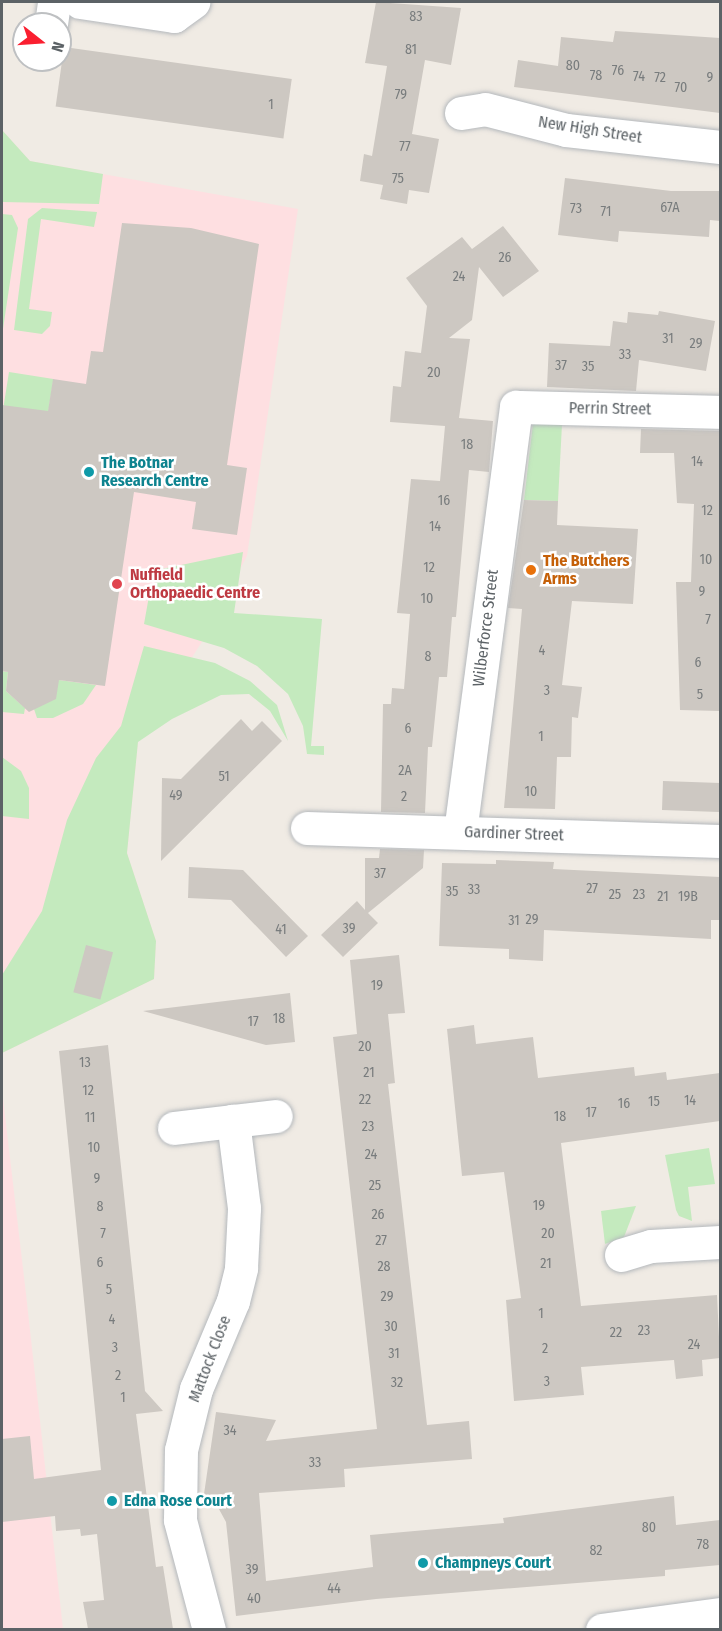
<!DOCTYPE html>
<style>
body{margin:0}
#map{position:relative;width:722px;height:1631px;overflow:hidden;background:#f0ebe4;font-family:"Fira Sans Condensed",sans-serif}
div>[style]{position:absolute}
.medical>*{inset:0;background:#fedfe1}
.green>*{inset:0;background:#c4eabe;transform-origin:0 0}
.building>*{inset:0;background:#cdc8c2;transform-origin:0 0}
.roads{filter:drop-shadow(0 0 2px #b4b8bc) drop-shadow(0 0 2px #b4b8bc)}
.minor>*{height:33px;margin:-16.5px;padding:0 16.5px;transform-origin:16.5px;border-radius:16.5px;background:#fff}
.secondary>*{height:33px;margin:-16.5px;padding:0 16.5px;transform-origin:16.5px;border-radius:16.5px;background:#fff}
.dots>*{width:16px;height:16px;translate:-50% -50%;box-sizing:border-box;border:3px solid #fff;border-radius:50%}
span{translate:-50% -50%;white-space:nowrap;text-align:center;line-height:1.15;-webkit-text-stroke:5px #fff;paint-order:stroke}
.number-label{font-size:14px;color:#787c7d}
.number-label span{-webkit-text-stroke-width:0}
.street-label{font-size:16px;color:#5c6266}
.culture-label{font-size:16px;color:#0d838f;font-weight:700}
.left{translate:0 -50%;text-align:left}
.food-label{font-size:16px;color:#c56008;font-weight:700}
.health-label{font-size:16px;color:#be3a42;font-weight:700}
.frame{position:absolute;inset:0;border:3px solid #5c6266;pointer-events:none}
.north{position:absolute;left:12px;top:12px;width:60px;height:60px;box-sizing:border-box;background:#fff;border:2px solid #bec0c2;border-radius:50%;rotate:107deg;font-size:16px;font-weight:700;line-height:24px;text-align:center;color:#5c6266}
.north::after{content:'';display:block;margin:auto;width:21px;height:27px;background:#fa1f30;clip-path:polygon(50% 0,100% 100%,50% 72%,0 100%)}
</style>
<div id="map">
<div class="medical">
<i style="clip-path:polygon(2px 130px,30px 161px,298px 209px,247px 556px,205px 637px,138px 742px,127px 853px,156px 941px,154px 979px,2px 1053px)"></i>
<i style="clip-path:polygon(2px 1090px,26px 1294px,63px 1629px,2px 1629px)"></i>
</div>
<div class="green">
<i style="clip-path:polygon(2px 130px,30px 161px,103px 174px,99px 204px,2px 202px)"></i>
<i style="clip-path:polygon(42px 208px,97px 212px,94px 227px,41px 219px,29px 309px,52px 312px,50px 326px,42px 334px,14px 330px,28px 219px)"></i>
<i style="clip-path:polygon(2px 214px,12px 215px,18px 228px,3px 329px)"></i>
<i style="left:9px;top:372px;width:45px;height:53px;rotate:9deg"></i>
<i style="clip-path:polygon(533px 423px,562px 424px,558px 501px,524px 500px)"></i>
<i style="clip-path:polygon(243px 552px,234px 613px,322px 619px,311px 746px,324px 746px,324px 755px,307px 754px,303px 726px,288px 694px,257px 666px,224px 648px,144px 624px,149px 596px,162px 569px)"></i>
<i style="clip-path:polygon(144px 646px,215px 663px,250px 681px,277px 705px,288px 741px,270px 711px,249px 694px,221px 695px,172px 719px,138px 742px,127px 853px,156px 941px,154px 979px,2px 1053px,2px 975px,42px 911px,67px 820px,96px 758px,121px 726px)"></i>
<i style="clip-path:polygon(2px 671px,8px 672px,6px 691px,25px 708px,24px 714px,2px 712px)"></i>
<i style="clip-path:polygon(59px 680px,96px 685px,83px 704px,53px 718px,37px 718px,34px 709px)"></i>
<i style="clip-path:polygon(2px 757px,21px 771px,29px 788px,29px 819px,2px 816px)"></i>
<i style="clip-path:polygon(709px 1148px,715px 1184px,688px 1187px,692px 1221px,679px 1216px,676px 1210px,665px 1155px)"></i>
<i style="clip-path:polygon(636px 1206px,624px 1237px,605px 1244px,601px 1211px)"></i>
</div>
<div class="building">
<i style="clip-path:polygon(376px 2px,461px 8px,451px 65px,425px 60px,412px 134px,439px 139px,429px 193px,409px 190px,407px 204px,380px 199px,383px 185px,360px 181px,364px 154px,372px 156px,387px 66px,365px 63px)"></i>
<i style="clip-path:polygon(615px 31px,720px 38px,720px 113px,514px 87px,518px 60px,558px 66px,561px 37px,613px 42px)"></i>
<i style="left:64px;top:47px;width:230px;height:60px;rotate:8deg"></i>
<i style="clip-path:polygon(565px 178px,671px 191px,720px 191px,720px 221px,710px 220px,709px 237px,619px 231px,618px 242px,558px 235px)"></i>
<i style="clip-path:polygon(122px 223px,191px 228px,259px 244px,227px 465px,247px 468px,237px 535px,192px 529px,196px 502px,134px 492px,105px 686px,59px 680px,56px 699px,29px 712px,6px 691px,8px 672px,2px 671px,2px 405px,48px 411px,53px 379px,86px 384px,91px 351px,103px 352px)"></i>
<i style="clip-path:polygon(503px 226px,539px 271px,503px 297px,479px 267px,472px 320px,449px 338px,470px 339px,459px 418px,493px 421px,489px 472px,469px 470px,456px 617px,452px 617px,447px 677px,439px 677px,432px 747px,428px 747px,425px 813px,381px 812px,383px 704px,391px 704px,392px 688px,404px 689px,410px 614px,397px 613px,411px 479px,440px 481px,445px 426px,390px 422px,393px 386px,401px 387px,405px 351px,421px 353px,427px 306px,406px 278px,462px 237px,472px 249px)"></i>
<i style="clip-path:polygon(659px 311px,715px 321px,706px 371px,639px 360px,636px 391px,547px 387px,549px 343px,610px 346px,613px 321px,627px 323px,628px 312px,658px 315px)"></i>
<i style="clip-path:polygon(641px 429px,720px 431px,720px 711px,680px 710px,676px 582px,691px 582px,694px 504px,677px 503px,674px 453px,640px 453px)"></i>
<i style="clip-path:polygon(524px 500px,558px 501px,557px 525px,638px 529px,633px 604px,572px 601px,562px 685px,582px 687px,578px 718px,572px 717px,571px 757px,557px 757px,555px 809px,504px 808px,522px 609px,508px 608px)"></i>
<i style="clip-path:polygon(241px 719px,252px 731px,262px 721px,282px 741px,161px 861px,162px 778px,181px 779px)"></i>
<i style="left:663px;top:781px;width:57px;height:29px;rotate:2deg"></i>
<i style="clip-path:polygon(380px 849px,424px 850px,423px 868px,368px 913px,378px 923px,343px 957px,321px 935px,357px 901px,365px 910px,365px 858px,379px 858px)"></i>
<i style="clip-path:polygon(496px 860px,554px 862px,553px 869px,720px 877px,720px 920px,711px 920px,711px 939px,544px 930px,543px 961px,509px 959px,509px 949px,439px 946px,442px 863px,496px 864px)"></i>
<i style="clip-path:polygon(189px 867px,243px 870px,308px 936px,286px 957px,231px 900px,188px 898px)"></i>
<i style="left:86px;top:945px;width:28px;height:49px;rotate:15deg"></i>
<i style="clip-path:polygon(399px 955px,405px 1013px,388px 1014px,395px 1083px,388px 1084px,427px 1425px,469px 1421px,472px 1459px,344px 1469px,345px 1487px,259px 1493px,266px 1581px,373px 1567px,370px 1535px,504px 1523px,503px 1518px,674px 1496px,676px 1525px,720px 1520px,720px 1565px,665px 1570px,665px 1576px,376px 1599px,236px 1616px,226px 1522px,214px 1500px,204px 1494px,216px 1412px,276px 1420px,266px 1441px,377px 1429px,333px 1037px,357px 1034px,350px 960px)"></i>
<i style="clip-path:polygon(290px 993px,295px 1042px,266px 1045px,143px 1011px)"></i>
<i style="clip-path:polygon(474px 1025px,476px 1044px,533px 1037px,538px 1078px,634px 1067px,635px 1076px,666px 1072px,667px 1080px,720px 1073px,720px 1121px,561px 1143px,581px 1306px,717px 1295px,720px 1358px,702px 1360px,703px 1376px,676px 1379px,674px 1360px,581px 1367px,584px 1395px,514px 1401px,506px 1300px,521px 1298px,504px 1172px,462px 1176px,447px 1029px)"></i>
<i style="clip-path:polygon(108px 1045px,145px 1391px,163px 1411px,136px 1414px,156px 1567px,163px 1566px,173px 1629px,88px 1629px,83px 1602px,104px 1600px,97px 1534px,81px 1536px,80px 1529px,56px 1531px,55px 1516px,2px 1522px,2px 1439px,30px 1436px,34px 1479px,101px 1470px,59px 1051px)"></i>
</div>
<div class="roads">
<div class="minor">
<i style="left:80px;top:2px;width:95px;rotate:8.5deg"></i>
<i style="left:174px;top:16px;width:24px;rotate:-36deg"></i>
<i style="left:51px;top:24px;width:22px;rotate:-82deg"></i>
<i style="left:461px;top:113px;width:24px;rotate:-9deg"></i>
<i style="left:485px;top:109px;width:84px;rotate:14.5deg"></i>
<i style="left:566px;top:130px;width:155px;rotate:6.3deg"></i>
<i style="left:307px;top:828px;width:413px;rotate:1.8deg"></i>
<i style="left:460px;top:832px;width:429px;rotate:-82.5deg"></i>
<i style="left:516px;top:407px;width:204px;rotate:1.4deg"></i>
<i style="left:174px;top:1128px;width:59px;rotate:-6.8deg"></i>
<i style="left:621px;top:1255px;width:31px;rotate:-17deg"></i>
<i style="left:651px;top:1246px;width:69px;rotate:-3.3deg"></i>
<i style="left:209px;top:1630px;width:114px;rotate:-104.8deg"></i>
<i style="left:180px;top:1520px;width:70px;rotate:-89.2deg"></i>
<i style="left:181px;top:1450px;width:63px;rotate:-76.2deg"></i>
<i style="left:196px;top:1389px;width:95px;rotate:-67.2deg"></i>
<i style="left:233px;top:1301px;width:34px;rotate:-76deg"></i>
<i style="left:241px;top:1268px;width:60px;rotate:-87.1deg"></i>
<i style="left:244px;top:1208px;width:88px;rotate:-97.2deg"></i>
<i style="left:233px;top:1121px;width:43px;rotate:-6.6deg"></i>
</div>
<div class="secondary">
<i style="left:602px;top:1630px;width:119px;rotate:-7.7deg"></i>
</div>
</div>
<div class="dots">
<i style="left:89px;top:472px;background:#0f9aa8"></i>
<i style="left:531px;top:570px;background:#e8710a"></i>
<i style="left:117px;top:584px;background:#e0444e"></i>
<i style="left:112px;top:1501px;background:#0f9aa8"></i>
<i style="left:423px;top:1563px;background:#0f9aa8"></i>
</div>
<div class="number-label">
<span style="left:416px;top:17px">83</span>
<span style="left:411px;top:50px">81</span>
<span style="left:573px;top:66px">80</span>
<span style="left:618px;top:71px">76</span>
<span style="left:596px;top:76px">78</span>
<span style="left:639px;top:77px">74</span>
<span style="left:660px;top:78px">72</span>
<span style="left:710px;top:78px">9</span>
<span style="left:681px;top:88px">70</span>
<span style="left:401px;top:95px">79</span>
<span style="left:271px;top:105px">1</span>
<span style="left:405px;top:147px">77</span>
<span style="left:398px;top:179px">75</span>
<span style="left:670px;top:208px">67A</span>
<span style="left:576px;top:209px">73</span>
<span style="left:606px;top:212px">71</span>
<span style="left:505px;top:258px">26</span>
<span style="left:459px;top:277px">24</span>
<span style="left:668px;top:339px">31</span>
<span style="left:696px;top:344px">29</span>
<span style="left:625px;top:355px">33</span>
<span style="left:561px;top:366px">37</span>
<span style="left:588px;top:367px">35</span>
<span style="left:434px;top:373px">20</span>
<span style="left:467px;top:445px">18</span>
<span style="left:697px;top:462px">14</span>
<span style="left:444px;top:501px">16</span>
<span style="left:707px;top:511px">12</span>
<span style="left:435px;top:527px">14</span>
<span style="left:706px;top:560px">10</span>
<span style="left:429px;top:568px">12</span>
<span style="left:702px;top:592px">9</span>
<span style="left:427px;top:599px">10</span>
<span style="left:708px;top:620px">7</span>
<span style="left:542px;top:651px">4</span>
<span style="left:428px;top:657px">8</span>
<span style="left:698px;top:663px">6</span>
<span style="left:547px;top:691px">3</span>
<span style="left:700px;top:695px">5</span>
<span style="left:408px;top:729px">6</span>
<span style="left:541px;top:737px">1</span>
<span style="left:405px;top:771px">2A</span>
<span style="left:224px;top:777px">51</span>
<span style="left:531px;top:792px">10</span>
<span style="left:176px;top:796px">49</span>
<span style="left:404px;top:797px">2</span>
<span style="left:380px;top:874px">37</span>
<span style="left:592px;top:889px">27</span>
<span style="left:474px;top:890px">33</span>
<span style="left:452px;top:892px">35</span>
<span style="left:615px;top:895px">25</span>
<span style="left:639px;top:895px">23</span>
<span style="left:663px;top:897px">21</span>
<span style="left:688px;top:897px">19B</span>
<span style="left:532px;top:920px">29</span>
<span style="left:514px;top:921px">31</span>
<span style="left:349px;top:929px">39</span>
<span style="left:281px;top:930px">41</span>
<span style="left:377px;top:986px">19</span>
<span style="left:279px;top:1019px">18</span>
<span style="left:253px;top:1022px">17</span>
<span style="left:365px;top:1047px">20</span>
<span style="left:85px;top:1063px">13</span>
<span style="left:369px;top:1073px">21</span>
<span style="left:88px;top:1091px">12</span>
<span style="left:365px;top:1100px">22</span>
<span style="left:690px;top:1101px">14</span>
<span style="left:654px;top:1102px">15</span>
<span style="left:624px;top:1104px">16</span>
<span style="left:591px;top:1113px">17</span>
<span style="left:560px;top:1117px">18</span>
<span style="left:90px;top:1118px">11</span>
<span style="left:368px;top:1127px">23</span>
<span style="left:94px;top:1148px">10</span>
<span style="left:371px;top:1155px">24</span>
<span style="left:97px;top:1179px">9</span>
<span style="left:375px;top:1186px">25</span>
<span style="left:539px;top:1206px">19</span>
<span style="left:100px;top:1207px">8</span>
<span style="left:378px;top:1215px">26</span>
<span style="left:103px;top:1234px">7</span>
<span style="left:548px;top:1234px">20</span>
<span style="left:381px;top:1241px">27</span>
<span style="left:100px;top:1263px">6</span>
<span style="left:546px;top:1264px">21</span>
<span style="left:384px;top:1267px">28</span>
<span style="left:109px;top:1290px">5</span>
<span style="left:387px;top:1297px">29</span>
<span style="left:541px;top:1314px">1</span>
<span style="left:112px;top:1320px">4</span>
<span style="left:391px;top:1327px">30</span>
<span style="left:644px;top:1331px">23</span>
<span style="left:616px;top:1333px">22</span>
<span style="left:694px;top:1345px">24</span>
<span style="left:115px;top:1348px">3</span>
<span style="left:545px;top:1349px">2</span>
<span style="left:394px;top:1354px">31</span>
<span style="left:118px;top:1376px">2</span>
<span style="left:547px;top:1382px">3</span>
<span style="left:397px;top:1383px">32</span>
<span style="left:123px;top:1398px">1</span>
<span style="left:230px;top:1431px">34</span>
<span style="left:315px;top:1463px">33</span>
<span style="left:649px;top:1528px">80</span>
<span style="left:703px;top:1545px">78</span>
<span style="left:596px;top:1551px">82</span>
<span style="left:252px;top:1570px">39</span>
<span style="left:334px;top:1589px">44</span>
<span style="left:254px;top:1599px">40</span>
</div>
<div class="street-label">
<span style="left:590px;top:130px;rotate:9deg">New High Street</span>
<span style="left:610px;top:409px;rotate:1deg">Perrin Street</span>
<span style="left:486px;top:628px;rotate:-83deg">Wilberforce Street</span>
<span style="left:514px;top:834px;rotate:2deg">Gardiner Street</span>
<span style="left:210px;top:1359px;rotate:-69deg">Mattock Close</span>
</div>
<div class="culture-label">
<span class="left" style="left:101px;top:472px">The Botnar<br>Research Centre</span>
<span class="left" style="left:124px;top:1501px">Edna Rose Court</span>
<span class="left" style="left:435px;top:1563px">Champneys Court</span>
</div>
<div class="food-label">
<span class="left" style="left:543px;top:570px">The Butchers<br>Arms</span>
</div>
<div class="health-label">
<span class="left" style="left:130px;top:584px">Nuffield<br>Orthopaedic Centre</span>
</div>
<div class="frame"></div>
<div class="north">N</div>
</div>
